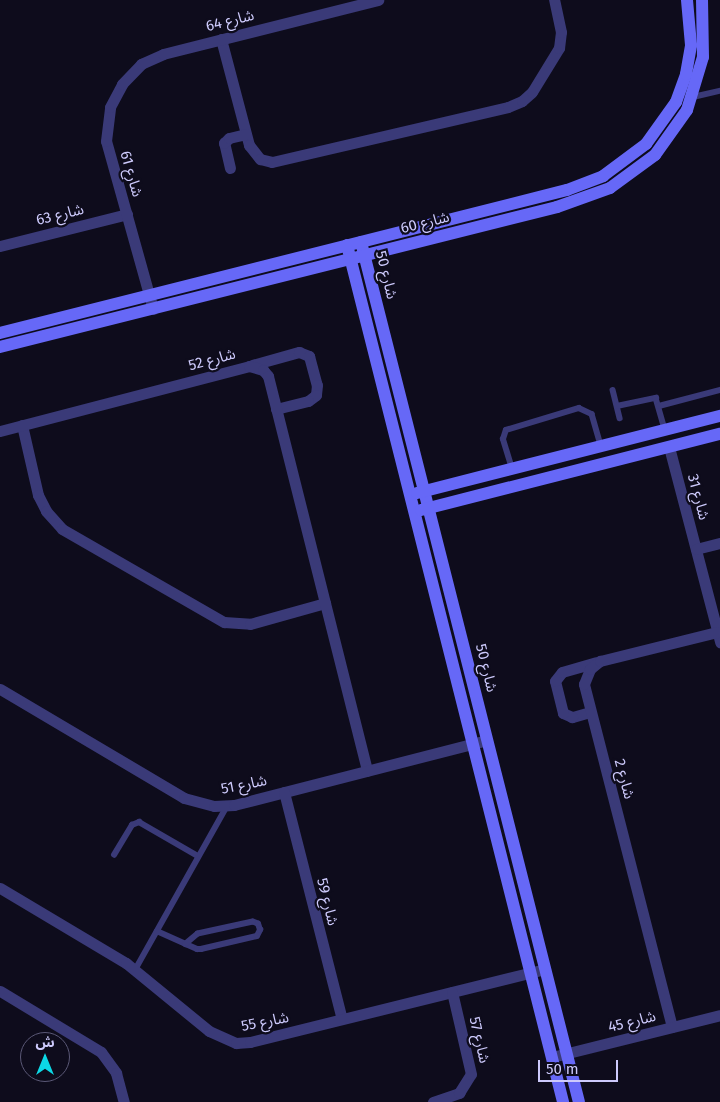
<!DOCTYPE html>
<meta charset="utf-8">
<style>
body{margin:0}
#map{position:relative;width:720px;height:1102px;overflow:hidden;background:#0e0c1c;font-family:"Fira Sans","Noto Sans Arabic",sans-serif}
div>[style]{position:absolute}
.lane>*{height:5.5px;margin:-2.75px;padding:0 2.75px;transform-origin:2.75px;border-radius:2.75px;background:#3a3a78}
.street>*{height:11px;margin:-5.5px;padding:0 5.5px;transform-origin:5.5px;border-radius:5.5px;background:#3a3a78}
.secondary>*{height:12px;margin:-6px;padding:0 6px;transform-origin:6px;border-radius:6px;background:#6668f7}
span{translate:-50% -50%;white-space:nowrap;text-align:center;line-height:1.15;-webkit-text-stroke:4.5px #0e0c1c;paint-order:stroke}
.street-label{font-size:15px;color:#cdcafc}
.north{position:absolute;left:20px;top:1032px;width:50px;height:50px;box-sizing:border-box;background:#0e0c1c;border:1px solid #5a5876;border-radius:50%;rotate:0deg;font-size:14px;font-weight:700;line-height:20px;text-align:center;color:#cdcafc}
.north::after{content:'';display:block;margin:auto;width:18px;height:22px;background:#0cd8e5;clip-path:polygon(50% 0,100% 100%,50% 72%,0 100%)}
.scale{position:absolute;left:538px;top:1060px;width:80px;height:22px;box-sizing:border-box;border:2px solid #cdcafc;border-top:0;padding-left:6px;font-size:15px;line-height:18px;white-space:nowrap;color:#cdcafc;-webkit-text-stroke:4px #0e0c1c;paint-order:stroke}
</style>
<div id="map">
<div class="lane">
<i style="left:693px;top:97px;width:28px;rotate:-13deg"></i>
<i style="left:613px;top:390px;width:29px;rotate:76deg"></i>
<i style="left:617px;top:406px;width:40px;rotate:-12deg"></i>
<i style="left:656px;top:398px;width:33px;rotate:74deg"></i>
<i style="left:659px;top:406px;width:63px;rotate:-14.7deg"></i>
<i style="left:512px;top:469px;width:31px;rotate:-107deg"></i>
<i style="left:503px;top:439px;width:9px;rotate:-72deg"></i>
<i style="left:506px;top:430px;width:76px;rotate:-16.8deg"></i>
<i style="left:579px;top:408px;width:14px;rotate:25deg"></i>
<i style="left:592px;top:414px;width:33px;rotate:74deg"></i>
<i style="left:114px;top:855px;width:35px;rotate:-59deg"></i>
<i style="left:132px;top:825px;width:8px;rotate:-23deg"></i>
<i style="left:139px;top:822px;width:68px;rotate:30deg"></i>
<i style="left:157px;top:931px;width:32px;rotate:24deg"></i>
<i style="left:186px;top:944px;width:12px;rotate:24deg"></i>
<i style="left:197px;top:949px;width:4px"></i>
<i style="left:201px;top:949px;width:57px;rotate:-13.1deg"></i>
<i style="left:257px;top:936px;width:7px;rotate:-63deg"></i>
<i style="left:260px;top:930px;width:6px;rotate:-108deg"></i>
<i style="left:258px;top:924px;width:5px;rotate:-158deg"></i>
<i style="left:253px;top:922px;width:56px;rotate:167.7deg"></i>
<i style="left:198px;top:934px;width:16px;rotate:140deg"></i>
<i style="left:135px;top:970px;width:188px;rotate:-60.7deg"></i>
</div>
<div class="street">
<i style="left:221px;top:39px;width:110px;rotate:75.2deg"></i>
<i style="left:249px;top:145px;width:18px;rotate:52deg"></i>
<i style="left:260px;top:159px;width:12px;rotate:14deg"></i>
<i style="left:272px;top:162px;width:242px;rotate:-13.1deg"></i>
<i style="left:508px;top:107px;width:15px;rotate:-23deg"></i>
<i style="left:522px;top:101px;width:13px;rotate:-42deg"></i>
<i style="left:532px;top:92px;width:52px;rotate:-58.5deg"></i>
<i style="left:559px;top:48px;width:16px;rotate:-83deg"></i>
<i style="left:561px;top:32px;width:33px;rotate:-102deg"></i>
<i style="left:230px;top:168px;width:26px;rotate:-103deg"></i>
<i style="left:224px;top:143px;width:7px;rotate:-45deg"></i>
<i style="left:229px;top:138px;width:17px;rotate:-13deg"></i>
<i style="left:0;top:246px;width:131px;rotate:-14.1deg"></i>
<i style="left:153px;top:309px;width:174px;rotate:-105.6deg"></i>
<i style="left:106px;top:141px;width:34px;rotate:-83deg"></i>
<i style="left:110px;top:107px;width:26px;rotate:-62deg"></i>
<i style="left:122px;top:84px;width:28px;rotate:-46deg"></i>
<i style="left:141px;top:64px;width:24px;rotate:-24deg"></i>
<i style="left:163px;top:54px;width:222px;rotate:-14.1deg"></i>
<i style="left:252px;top:365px;width:49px;rotate:-15.5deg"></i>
<i style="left:299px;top:352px;width:11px;rotate:22deg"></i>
<i style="left:309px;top:356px;width:30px;rotate:75deg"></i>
<i style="left:317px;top:385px;width:10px;rotate:96deg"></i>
<i style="left:316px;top:395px;width:10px;rotate:143deg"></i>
<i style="left:308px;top:401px;width:33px;rotate:166deg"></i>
<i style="left:22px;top:425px;width:72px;rotate:77.1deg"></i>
<i style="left:38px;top:495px;width:18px;rotate:63deg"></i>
<i style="left:46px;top:511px;width:24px;rotate:48deg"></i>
<i style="left:62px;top:529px;width:187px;rotate:29.9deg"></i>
<i style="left:224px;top:622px;width:26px;rotate:4deg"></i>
<i style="left:250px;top:624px;width:78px;rotate:-15.6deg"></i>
<i style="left:0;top:431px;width:257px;rotate:-14.6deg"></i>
<i style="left:249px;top:366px;width:15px;rotate:16deg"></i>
<i style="left:263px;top:370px;width:8px;rotate:50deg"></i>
<i style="left:268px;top:376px;width:407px;rotate:75.9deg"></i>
<i style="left:669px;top:447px;width:202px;rotate:75.3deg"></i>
<i style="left:696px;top:549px;width:25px;rotate:-14deg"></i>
<i style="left:0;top:689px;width:214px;rotate:30.6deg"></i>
<i style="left:184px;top:798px;width:31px;rotate:15deg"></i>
<i style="left:214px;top:806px;width:20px;rotate:-3deg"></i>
<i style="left:234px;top:805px;width:261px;rotate:-14.4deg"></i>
<i style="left:590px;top:712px;width:19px;rotate:164deg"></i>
<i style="left:572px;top:717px;width:10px;rotate:-156deg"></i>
<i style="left:563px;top:713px;width:33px;rotate:-104deg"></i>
<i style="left:555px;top:681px;width:11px;rotate:-52deg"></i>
<i style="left:562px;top:672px;width:35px;rotate:-16deg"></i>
<i style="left:284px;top:792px;width:234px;rotate:75.7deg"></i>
<i style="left:0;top:888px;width:147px;rotate:30.8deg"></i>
<i style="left:126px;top:963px;width:107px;rotate:39.3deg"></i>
<i style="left:209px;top:1031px;width:30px;rotate:24deg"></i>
<i style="left:236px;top:1043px;width:14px;rotate:-4deg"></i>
<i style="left:250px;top:1042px;width:304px;rotate:-13.9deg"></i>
<i style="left:0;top:991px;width:118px;rotate:31.1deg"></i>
<i style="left:101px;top:1052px;width:26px;rotate:54deg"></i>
<i style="left:116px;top:1073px;width:30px;rotate:75deg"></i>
<i style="left:672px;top:1027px;width:354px;rotate:-104.4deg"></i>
<i style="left:584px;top:684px;width:16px;rotate:-68deg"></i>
<i style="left:590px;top:669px;width:13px;rotate:-39deg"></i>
<i style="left:600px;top:661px;width:121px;rotate:-13.9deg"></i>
<i style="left:552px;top:1057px;width:173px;rotate:-14deg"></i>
<i style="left:433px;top:1102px;width:28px;rotate:-19deg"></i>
<i style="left:459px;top:1093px;width:22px;rotate:-58deg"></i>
<i style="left:471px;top:1074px;width:84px;rotate:-103deg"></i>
</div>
<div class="secondary">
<i style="left:361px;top:242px;width:887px;rotate:75.78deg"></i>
<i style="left:347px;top:245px;width:884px;rotate:75.85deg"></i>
<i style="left:0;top:333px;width:585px;rotate:-14.16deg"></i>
<i style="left:567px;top:190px;width:39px;rotate:-21deg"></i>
<i style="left:603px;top:176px;width:54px;rotate:-36.7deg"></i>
<i style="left:646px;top:144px;width:52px;rotate:-54.5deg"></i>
<i style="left:676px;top:102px;width:30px;rotate:-70deg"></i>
<i style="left:686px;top:74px;width:29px;rotate:-80deg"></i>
<i style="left:691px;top:45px;width:45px;rotate:-95.1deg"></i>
<i style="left:0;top:347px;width:574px;rotate:-14.11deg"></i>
<i style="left:557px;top:207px;width:56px;rotate:-19.7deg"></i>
<i style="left:610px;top:188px;width:56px;rotate:-36.3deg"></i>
<i style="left:655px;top:155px;width:55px;rotate:-54.6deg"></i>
<i style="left:687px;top:110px;width:55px;rotate:-73.2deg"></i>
<i style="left:703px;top:57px;width:57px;rotate:-91deg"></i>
<i style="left:417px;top:493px;width:313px;rotate:-14.3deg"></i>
<i style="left:421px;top:510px;width:309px;rotate:-14.3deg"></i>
</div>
<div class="street-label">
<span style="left:230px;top:21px;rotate:-14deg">شارع 64</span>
<span style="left:131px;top:174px;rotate:74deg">شارع 61</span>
<span style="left:60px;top:215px;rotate:-14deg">شارع 63</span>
<span style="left:425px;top:223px;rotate:-14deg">شارع 60</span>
<span style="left:386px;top:275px;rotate:76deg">شارع 50</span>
<span style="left:212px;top:360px;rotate:-15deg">شارع 52</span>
<span style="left:698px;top:497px;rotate:75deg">شارع 31</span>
<span style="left:486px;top:668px;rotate:76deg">شارع 50</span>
<span style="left:624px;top:779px;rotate:75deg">شارع 2</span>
<span style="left:244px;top:785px;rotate:-11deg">شارع 51</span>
<span style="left:327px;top:902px;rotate:76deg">شارع 59</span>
<span style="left:265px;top:1022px;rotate:-11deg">شارع 55</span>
<span style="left:632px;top:1022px;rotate:-14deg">شارع 45</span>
<span style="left:479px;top:1040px;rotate:77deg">شارع 57</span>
</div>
<div class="north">ش</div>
<div class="scale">50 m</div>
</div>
